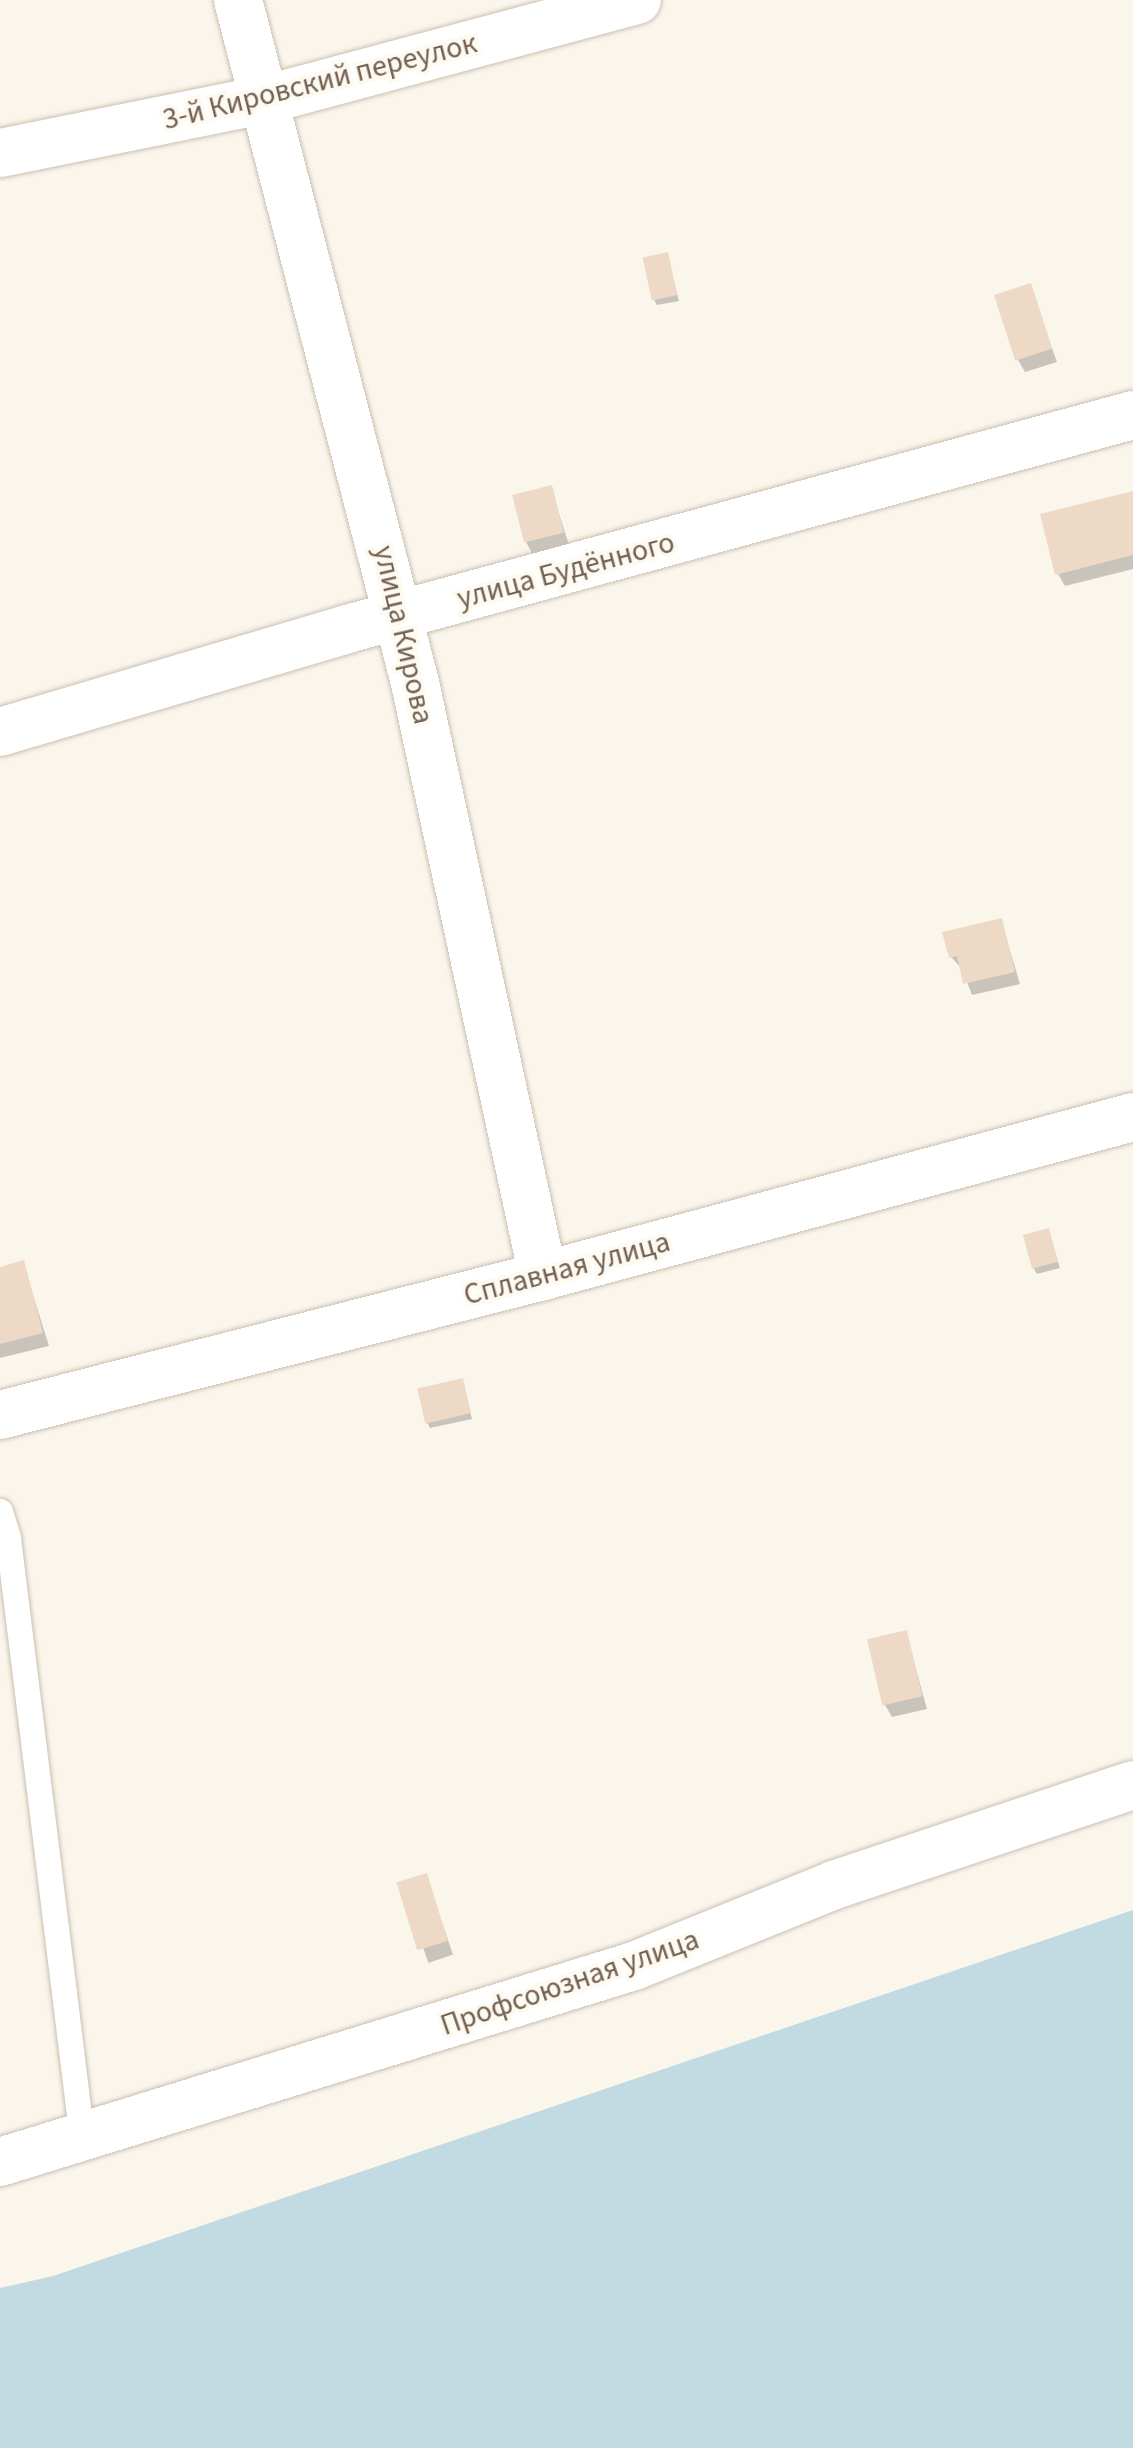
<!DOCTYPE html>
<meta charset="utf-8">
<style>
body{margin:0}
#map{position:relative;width:1133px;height:2448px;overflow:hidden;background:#fbf6ec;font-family:"Source Sans 3",sans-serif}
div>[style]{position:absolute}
.water>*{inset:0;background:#c2dbe3}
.shadow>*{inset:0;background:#0003;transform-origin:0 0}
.building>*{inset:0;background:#edd9c6;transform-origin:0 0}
.roads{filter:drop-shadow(0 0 2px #ccbfb2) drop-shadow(0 0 2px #ccbfb2)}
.lane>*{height:25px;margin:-12.5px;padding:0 12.5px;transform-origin:12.5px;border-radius:12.5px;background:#fff}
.street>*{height:48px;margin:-24px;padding:0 24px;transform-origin:24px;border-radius:24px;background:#fff}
span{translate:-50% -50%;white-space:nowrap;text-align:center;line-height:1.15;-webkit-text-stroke:8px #fdfaf2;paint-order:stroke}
.street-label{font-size:30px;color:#746051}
</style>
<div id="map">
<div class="water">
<i style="clip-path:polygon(1133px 1910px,1133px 2448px,0 2448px,0 2288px,53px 2276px)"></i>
</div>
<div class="shadow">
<i style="clip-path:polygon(667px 255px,679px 301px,657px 305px,654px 300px)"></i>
<i style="clip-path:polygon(1029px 286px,1057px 362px,1025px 372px,1018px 360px)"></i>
<i style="clip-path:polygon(551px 488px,569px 545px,533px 555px,526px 542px)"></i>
<i style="clip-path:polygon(1133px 493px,1133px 569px,1065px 586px,1058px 574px)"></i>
<i style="clip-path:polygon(1001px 921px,1020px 984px,972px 995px,962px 969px,951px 957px)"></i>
<i style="clip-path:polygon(1048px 1231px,1060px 1268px,1037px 1274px,1034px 1269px)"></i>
<i style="clip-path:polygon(23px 1263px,49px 1346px,0 1358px,0 1269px)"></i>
<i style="clip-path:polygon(462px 1381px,472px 1419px,430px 1428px,427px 1422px)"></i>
<i style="clip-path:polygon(906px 1633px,927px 1709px,892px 1717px,885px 1705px)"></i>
<i style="left:426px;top:1876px;width:83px;height:26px;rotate:71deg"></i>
</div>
<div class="building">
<i style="left:668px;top:252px;width:44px;height:26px;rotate:78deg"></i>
<i style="left:1031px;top:283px;width:69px;height:39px;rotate:72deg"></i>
<i style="left:552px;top:485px;width:49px;height:41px;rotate:76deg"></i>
<i style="clip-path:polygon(1133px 491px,1133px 555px,1055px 575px,1040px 514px)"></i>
<i style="clip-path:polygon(1002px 918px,1015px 972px,963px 984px,957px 956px,949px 958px,942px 932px)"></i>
<i style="left:1049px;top:1228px;width:35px;height:27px;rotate:75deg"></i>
<i style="clip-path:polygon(24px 1260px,43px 1333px,0 1344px,0 1267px)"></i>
<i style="left:463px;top:1378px;width:36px;height:47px;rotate:77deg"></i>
<i style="left:907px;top:1630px;width:68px;height:41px;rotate:77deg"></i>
<i style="left:427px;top:1873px;width:71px;height:32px;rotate:73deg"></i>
</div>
<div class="roads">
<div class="lane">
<i style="left:0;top:1511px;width:28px;rotate:73deg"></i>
<i style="left:8px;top:1538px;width:606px;rotate:82.98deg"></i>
</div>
<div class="street">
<i style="left:238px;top:0;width:706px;rotate:75.47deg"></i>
<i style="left:415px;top:683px;width:607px;rotate:77.82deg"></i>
<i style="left:0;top:153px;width:269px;rotate:-11.4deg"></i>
<i style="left:264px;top:100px;width:386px;rotate:-15deg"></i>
<i style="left:0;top:732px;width:362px;rotate:-16.5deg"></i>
<i style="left:347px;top:629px;width:815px;rotate:-15.23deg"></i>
<i style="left:0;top:1415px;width:561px;rotate:-14.36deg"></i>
<i style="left:543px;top:1276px;width:611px;rotate:-15.08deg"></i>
<i style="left:0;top:2162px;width:664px;rotate:-17.18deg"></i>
<i style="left:634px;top:1966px;width:216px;rotate:-22deg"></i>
<i style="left:834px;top:1885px;width:315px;rotate:-18.5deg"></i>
</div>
</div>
<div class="street-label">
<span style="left:320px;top:82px;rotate:-14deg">3-й Кировский переулок</span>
<span style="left:566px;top:571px;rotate:-15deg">улица Будённого</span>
<span style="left:403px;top:635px;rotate:77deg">улица Кирова</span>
<span style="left:567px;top:1269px;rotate:-15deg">Сплавная улица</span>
<span style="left:570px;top:1983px;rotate:-19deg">Профсоюзная улица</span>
</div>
</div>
